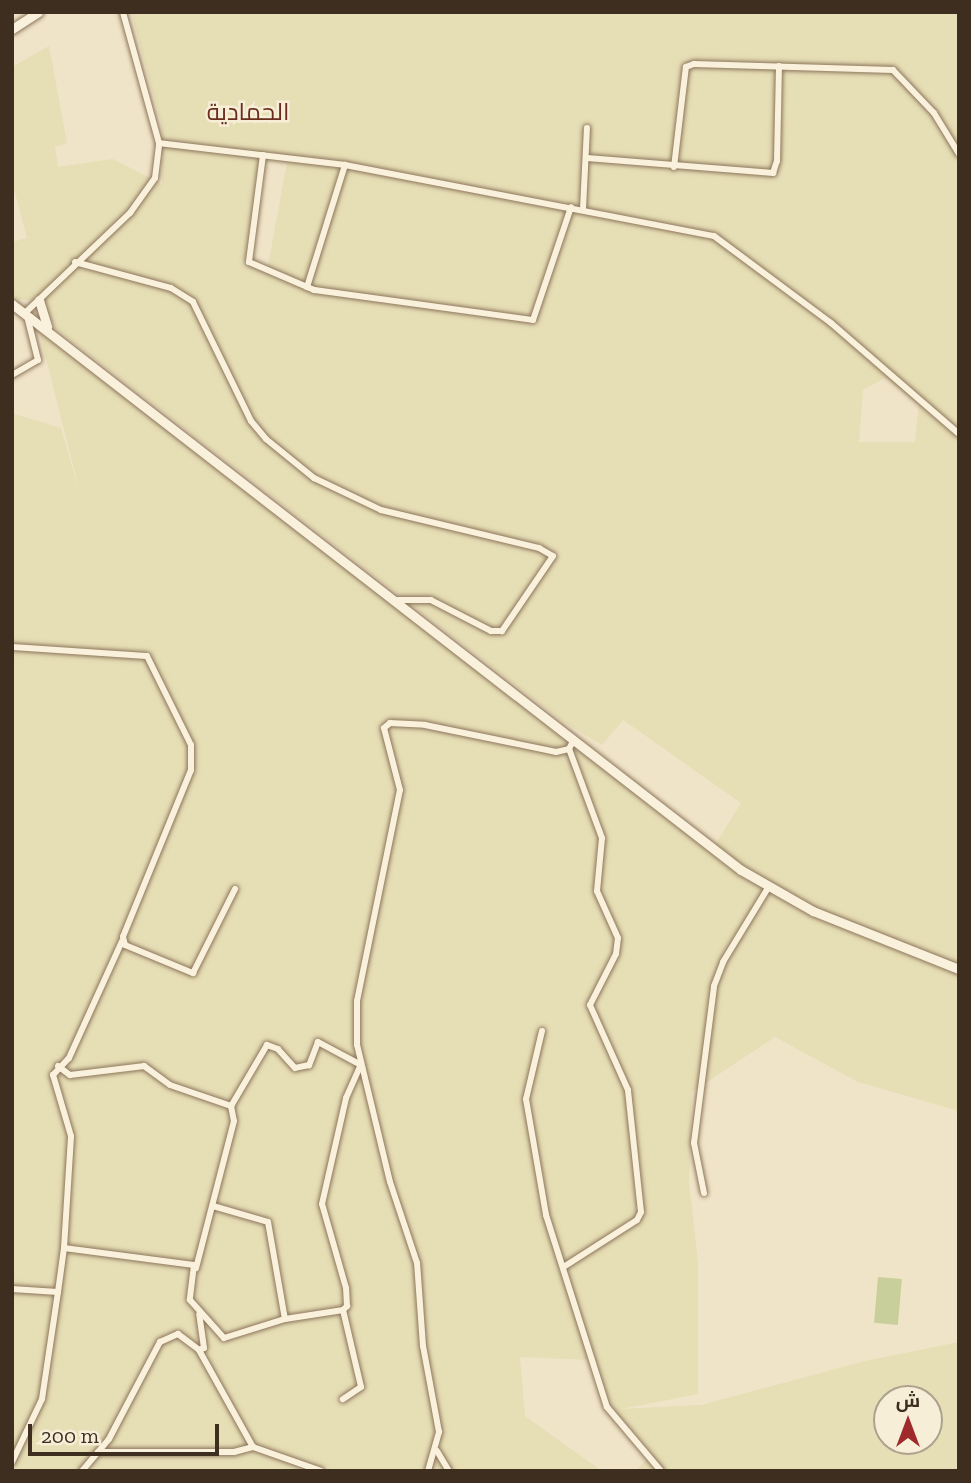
<!DOCTYPE html>
<meta charset="utf-8">
<style>
body{margin:0}
#map{position:relative;width:971px;height:1483px;overflow:hidden;background:#f0e4c8;font-family:"Zilla Slab",Cairo,serif}
div>[style]{position:absolute}
.farmland>*{inset:0;background:#e6deb5}
.green>*{inset:0;background:#c9cf9b;transform-origin:0 0}
.roads{filter:drop-shadow(0 0 2px #8d765c) drop-shadow(0 0 2px #8d765c)}
.street>*{height:6px;margin:-3px;padding:0 3px;transform-origin:3px;border-radius:3px;background:#faf1dc}
.secondary>*{height:9px;margin:-4.5px;padding:0 4.5px;transform-origin:4.5px;border-radius:4.5px;background:#faf1dc}
span{translate:-50% -50%;white-space:nowrap;text-align:center;line-height:1.15;-webkit-text-stroke:5px #f7eed8;paint-order:stroke}
.quarter-label{font-size:24px;color:#6b2e1e}
.frame{position:absolute;inset:0;border:14px solid #3d2e20;pointer-events:none}
.north{position:absolute;left:873px;top:1385px;width:70px;height:70px;box-sizing:border-box;background:#f7eed8;border:2px solid #ada18e;border-radius:50%;rotate:0deg;font-size:19px;font-weight:700;line-height:28px;text-align:center;color:#3d2e20}
.north::after{content:'';display:block;margin:auto;width:24px;height:32px;background:#9e2a2b;clip-path:polygon(50% 0,100% 100%,50% 72%,0 100%)}
.scale{position:absolute;left:28px;top:1424px;width:191px;height:32px;box-sizing:border-box;border:4px solid #3d2e20;border-top:0;padding-left:9px;font-size:21px;line-height:24px;white-space:nowrap;color:#3d2e20;-webkit-text-stroke:5px #f7eed8;paint-order:stroke}
</style>
<div id="map">
<div class="farmland">
<i style="clip-path:polygon(evenodd,131px 12px,959px 12px,959px 1111px,858px 1082px,775px 1037px,692px 1092px,689px 1182px,698px 1263px,698px 1394px,621px 1409px,701px 1405px,865px 1361px,959px 1342px,959px 1471px,635px 1471px,653px 1454px,614px 1410px,592px 1360px,520px 1357px,525px 1416px,602px 1471px,12px 1471px,12px 413px,61px 428px,81px 497px,39px 331px,247px 486px,561px 736px,566px 733px,715px 845px,741px 803px,623px 720px,602px 745px,562px 721px,55px 328px,43px 301px,12px 299px,12px 242px,27px 238px,12px 181px,12px 67px,49px 46px,67px 143px,55px 147px,58px 167px,113px 159px,162px 184px,162px 127px,131px 12px,264px 157px,287px 162px,268px 266px,249px 263px,264px 157px,131px 12px,885px 378px,919px 405px,915px 442px,859px 442px,863px 390px,885px 378px,131px 12px,887px 1399px,929px 1399px,929px 1441px,887px 1441px,887px 1399px)"></i>
</div>
<div class="green">
<i style="left:878px;top:1277px;width:24px;height:46px;rotate:5deg"></i>
</div>
<div class="roads">
<div class="street">
<i style="left:159px;top:143px;width:187px;rotate:6.7deg"></i>
<i style="left:345px;top:165px;width:376px;rotate:10.9deg"></i>
<i style="left:714px;top:236px;width:146px;rotate:36.6deg"></i>
<i style="left:831px;top:323px;width:169px;rotate:40.9deg"></i>
<i style="left:263px;top:155px;width:108px;rotate:97.5deg"></i>
<i style="left:249px;top:262px;width:71px;rotate:23.3deg"></i>
<i style="left:314px;top:290px;width:221px;rotate:7.8deg"></i>
<i style="left:533px;top:320px;width:119px;rotate:-71.4deg"></i>
<i style="left:587px;top:158px;width:187px;rotate:4.6deg"></i>
<i style="left:773px;top:173px;width:13px;rotate:-72deg"></i>
<i style="left:777px;top:161px;width:95px;rotate:-88.8deg"></i>
<i style="left:674px;top:167px;width:101px;rotate:-83.2deg"></i>
<i style="left:686px;top:67px;width:9px;rotate:-21deg"></i>
<i style="left:694px;top:64px;width:199px;rotate:1.7deg"></i>
<i style="left:893px;top:70px;width:59px;rotate:46.4deg"></i>
<i style="left:934px;top:113px;width:48px;rotate:58.6deg"></i>
<i style="left:583px;top:209px;width:81px;rotate:-87.2deg"></i>
<i style="left:75px;top:262px;width:99px;rotate:15.2deg"></i>
<i style="left:171px;top:288px;width:26px;rotate:32deg"></i>
<i style="left:193px;top:302px;width:132px;rotate:64deg"></i>
<i style="left:251px;top:421px;width:23px;rotate:50deg"></i>
<i style="left:266px;top:439px;width:62px;rotate:39.1deg"></i>
<i style="left:314px;top:478px;width:74px;rotate:25.5deg"></i>
<i style="left:381px;top:510px;width:163px;rotate:13.5deg"></i>
<i style="left:539px;top:548px;width:16px;rotate:30deg"></i>
<i style="left:553px;top:556px;width:91px;rotate:124.2deg"></i>
<i style="left:502px;top:631px;width:11px;rotate:180deg"></i>
<i style="left:491px;top:631px;width:68px;rotate:-152.7deg"></i>
<i style="left:431px;top:600px;width:35px;rotate:180deg"></i>
<i style="left:307px;top:287px;width:128px;rotate:-72.7deg"></i>
<i style="left:12px;top:375px;width:30px;rotate:-30deg"></i>
<i style="left:38px;top:360px;width:49px;rotate:-104deg"></i>
<i style="left:26px;top:312px;width:144px;rotate:-43.6deg"></i>
<i style="left:130px;top:213px;width:43px;rotate:-54.5deg"></i>
<i style="left:155px;top:178px;width:35px;rotate:-83deg"></i>
<i style="left:159px;top:143px;width:136px;rotate:-105.4deg"></i>
<i style="left:12px;top:647px;width:135px;rotate:3.8deg"></i>
<i style="left:147px;top:656px;width:99px;rotate:63.7deg"></i>
<i style="left:191px;top:745px;width:25px;rotate:90deg"></i>
<i style="left:191px;top:770px;width:180px;rotate:112.2deg"></i>
<i style="left:123px;top:937px;width:8px;rotate:76deg"></i>
<i style="left:125px;top:945px;width:74px;rotate:22.4deg"></i>
<i style="left:193px;top:973px;width:94px;rotate:-63.4deg"></i>
<i style="left:542px;top:1031px;width:70px;rotate:103.2deg"></i>
<i style="left:526px;top:1099px;width:118px;rotate:80.2deg"></i>
<i style="left:546px;top:1215px;width:201px;rotate:72.4deg"></i>
<i style="left:607px;top:1407px;width:84px;rotate:49.8deg"></i>
<i style="left:58px;top:1066px;width:15px;rotate:37deg"></i>
<i style="left:70px;top:1075px;width:75px;rotate:-6.9deg"></i>
<i style="left:144px;top:1066px;width:32px;rotate:36deg"></i>
<i style="left:170px;top:1085px;width:65px;rotate:19deg"></i>
<i style="left:231px;top:1106px;width:15px;rotate:79deg"></i>
<i style="left:234px;top:1121px;width:152px;rotate:104.5deg"></i>
<i style="left:704px;top:1193px;width:51px;rotate:-101.3deg"></i>
<i style="left:694px;top:1143px;width:158px;rotate:-82.7deg"></i>
<i style="left:714px;top:986px;width:26px;rotate:-69deg"></i>
<i style="left:723px;top:962px;width:87px;rotate:-58.7deg"></i>
<i style="left:213px;top:1206px;width:57px;rotate:16.2deg"></i>
<i style="left:268px;top:1222px;width:98px;rotate:80.1deg"></i>
<i style="left:64px;top:1248px;width:112px;rotate:-86.4deg"></i>
<i style="left:71px;top:1136px;width:64px;rotate:-106.4deg"></i>
<i style="left:53px;top:1075px;width:23px;rotate:-47deg"></i>
<i style="left:69px;top:1058px;width:128px;rotate:-65.6deg"></i>
<i style="left:565px;top:1266px;width:85px;rotate:-32.6deg"></i>
<i style="left:637px;top:1220px;width:9px;rotate:-63deg"></i>
<i style="left:641px;top:1212px;width:123px;rotate:-96.1deg"></i>
<i style="left:628px;top:1090px;width:93px;rotate:-114.1deg"></i>
<i style="left:590px;top:1005px;width:57px;rotate:-63deg"></i>
<i style="left:616px;top:954px;width:16px;rotate:-83deg"></i>
<i style="left:618px;top:938px;width:51px;rotate:-114.1deg"></i>
<i style="left:597px;top:891px;width:53px;rotate:-84.6deg"></i>
<i style="left:602px;top:838px;width:95px;rotate:-110.3deg"></i>
<i style="left:12px;top:1289px;width:46px;rotate:3.7deg"></i>
<i style="left:58px;top:1292px;width:44px;rotate:-82.2deg"></i>
<i style="left:64px;top:1248px;width:131px;rotate:7.5deg"></i>
<i style="left:194px;top:1265px;width:35px;rotate:97deg"></i>
<i style="left:190px;top:1300px;width:51px;rotate:48.2deg"></i>
<i style="left:224px;top:1338px;width:64px;rotate:-17.3deg"></i>
<i style="left:285px;top:1319px;width:59px;rotate:-8.8deg"></i>
<i style="left:343px;top:1310px;width:6px;rotate:-45deg"></i>
<i style="left:347px;top:1306px;width:18px;rotate:-93deg"></i>
<i style="left:346px;top:1288px;width:87px;rotate:-105.9deg"></i>
<i style="left:322px;top:1204px;width:109px;rotate:-77.2deg"></i>
<i style="left:346px;top:1098px;width:36px;rotate:-66deg"></i>
<i style="left:361px;top:1065px;width:49px;rotate:-151.9deg"></i>
<i style="left:318px;top:1042px;width:25px;rotate:111deg"></i>
<i style="left:309px;top:1065px;width:14px;rotate:168deg"></i>
<i style="left:295px;top:1068px;width:25px;rotate:-132deg"></i>
<i style="left:278px;top:1049px;width:12px;rotate:-160deg"></i>
<i style="left:267px;top:1045px;width:71px;rotate:120.5deg"></i>
<i style="left:343px;top:1310px;width:79px;rotate:76.8deg"></i>
<i style="left:361px;top:1387px;width:22px;rotate:146deg"></i>
<i style="left:199px;top:1350px;width:111px;rotate:60.9deg"></i>
<i style="left:437px;top:1451px;width:23px;rotate:59deg"></i>
<i style="left:98px;top:1452px;width:136px"></i>
<i style="left:234px;top:1452px;width:20px;rotate:-15deg"></i>
<i style="left:253px;top:1447px;width:72px;rotate:19.4deg"></i>
<i style="left:12px;top:1462px;width:70px;rotate:-64.5deg"></i>
<i style="left:42px;top:1399px;width:108px;rotate:-81.5deg"></i>
<i style="left:82px;top:1471px;width:42px;rotate:-49.8deg"></i>
<i style="left:109px;top:1439px;width:110px;rotate:-62.3deg"></i>
<i style="left:160px;top:1342px;width:20px;rotate:-24deg"></i>
<i style="left:178px;top:1334px;width:26px;rotate:37deg"></i>
<i style="left:199px;top:1350px;width:5px;rotate:-22deg"></i>
<i style="left:204px;top:1348px;width:34px;rotate:-98deg"></i>
<i style="left:428px;top:1471px;width:41px;rotate:-74.2deg"></i>
<i style="left:439px;top:1432px;width:87px;rotate:-100.5deg"></i>
<i style="left:423px;top:1346px;width:83px;rotate:-94.1deg"></i>
<i style="left:417px;top:1263px;width:85px;rotate:-108.4deg"></i>
<i style="left:390px;top:1182px;width:141px;rotate:-103.5deg"></i>
<i style="left:357px;top:1045px;width:44px;rotate:-90deg"></i>
<i style="left:357px;top:1001px;width:215px;rotate:-78.5deg"></i>
<i style="left:400px;top:790px;width:64px;rotate:-104.5deg"></i>
<i style="left:384px;top:728px;width:8px;rotate:-40deg"></i>
<i style="left:390px;top:723px;width:35px;rotate:3deg"></i>
<i style="left:425px;top:725px;width:134px;rotate:11.6deg"></i>
<i style="left:556px;top:752px;width:13px;rotate:-13deg"></i>
<i style="left:569px;top:749px;width:11px;rotate:-63deg"></i>
</div>
<div class="secondary">
<i style="left:12px;top:29px;width:31px;rotate:-33deg"></i>
<i style="left:39px;top:300px;width:28px;rotate:73deg"></i>
<i style="left:12px;top:304px;width:923px;rotate:37.83deg"></i>
<i style="left:741px;top:870px;width:83px;rotate:29.7deg"></i>
<i style="left:813px;top:911px;width:157px;rotate:21.7deg"></i>
</div>
</div>
<div class="quarter-label">
<span style="left:248px;top:112px">الحمادية</span>
</div>
<div class="frame"></div>
<div class="north">ش</div>
<div class="scale">200 m</div>
</div>
